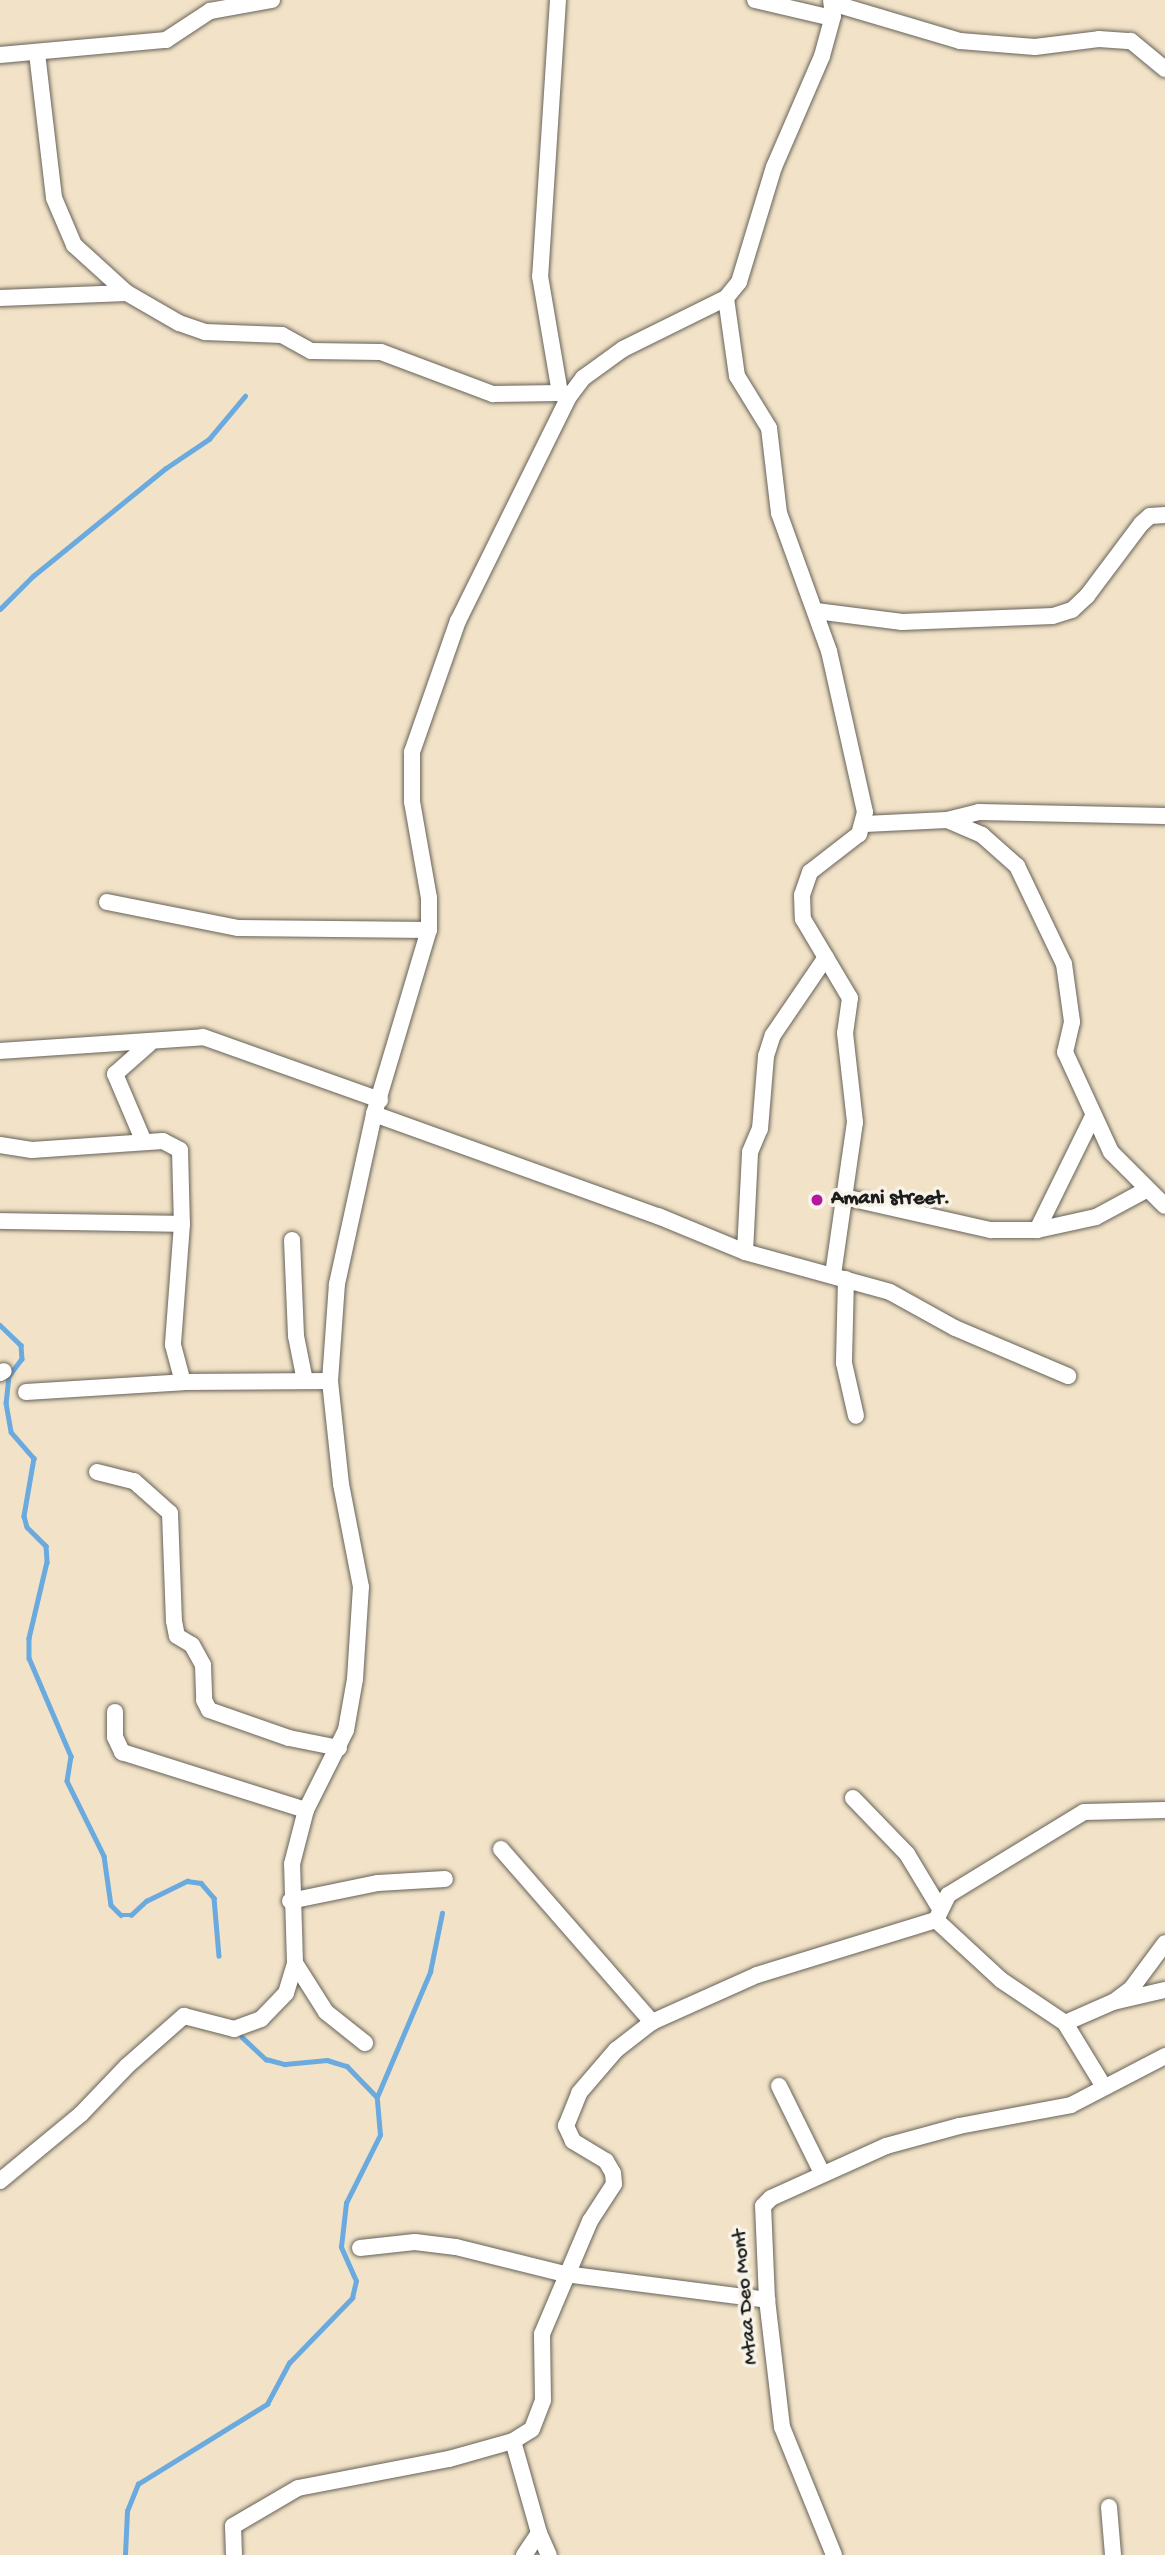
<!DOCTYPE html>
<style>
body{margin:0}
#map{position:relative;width:1165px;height:2555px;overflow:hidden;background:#f2e3c8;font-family:"Gochi Hand",sans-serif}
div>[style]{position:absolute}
.stream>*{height:4.5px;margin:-2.25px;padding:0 2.25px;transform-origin:2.25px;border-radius:2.25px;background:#6aaade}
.roads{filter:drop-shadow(0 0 2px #676258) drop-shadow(0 0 2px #676258)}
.minor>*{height:16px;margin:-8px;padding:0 8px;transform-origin:8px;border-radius:8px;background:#fff}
.dots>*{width:19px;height:19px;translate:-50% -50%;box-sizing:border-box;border:4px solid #f7f3e8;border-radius:50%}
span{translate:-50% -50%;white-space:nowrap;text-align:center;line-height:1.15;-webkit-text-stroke:7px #f7f3e8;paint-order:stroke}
.poi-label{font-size:21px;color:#1c1c1c;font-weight:700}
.left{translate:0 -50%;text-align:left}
.street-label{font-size:21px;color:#1c1c1c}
</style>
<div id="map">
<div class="stream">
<i style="left:0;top:609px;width:47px;rotate:-45deg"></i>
<i style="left:33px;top:576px;width:171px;rotate:-39.1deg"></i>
<i style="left:166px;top:468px;width:52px;rotate:-34deg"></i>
<i style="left:209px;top:439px;width:56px;rotate:-50.1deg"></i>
<i style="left:0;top:1325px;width:29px;rotate:44deg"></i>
<i style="left:21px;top:1345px;width:14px;rotate:86deg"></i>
<i style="left:22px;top:1359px;width:21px;rotate:127deg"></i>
<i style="left:9px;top:1376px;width:27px;rotate:96deg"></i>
<i style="left:6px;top:1403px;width:29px;rotate:80deg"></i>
<i style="left:11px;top:1432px;width:35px;rotate:49deg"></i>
<i style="left:34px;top:1458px;width:59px;rotate:99.8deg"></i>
<i style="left:24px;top:1516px;width:11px;rotate:75deg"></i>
<i style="left:27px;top:1527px;width:27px;rotate:45deg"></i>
<i style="left:46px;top:1546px;width:16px;rotate:86deg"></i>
<i style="left:47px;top:1562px;width:78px;rotate:103.3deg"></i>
<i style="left:29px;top:1638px;width:20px;rotate:90deg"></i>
<i style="left:29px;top:1658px;width:107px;rotate:66.8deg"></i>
<i style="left:71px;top:1756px;width:25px;rotate:99deg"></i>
<i style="left:67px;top:1781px;width:84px;rotate:63.7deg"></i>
<i style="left:104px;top:1856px;width:49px;rotate:81.9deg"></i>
<i style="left:111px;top:1905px;width:14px;rotate:45deg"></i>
<i style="left:121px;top:1915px;width:10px"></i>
<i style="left:131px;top:1915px;width:21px;rotate:-43deg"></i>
<i style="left:146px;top:1901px;width:46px;rotate:-26deg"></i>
<i style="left:187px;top:1881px;width:14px;rotate:8deg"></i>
<i style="left:201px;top:1883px;width:20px;rotate:49deg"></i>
<i style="left:214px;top:1898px;width:58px;rotate:85.1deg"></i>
<i style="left:242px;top:2037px;width:33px;rotate:43deg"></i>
<i style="left:266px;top:2059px;width:20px;rotate:15deg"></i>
<i style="left:285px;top:2064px;width:42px;rotate:-5.4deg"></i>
<i style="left:327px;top:2060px;width:21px;rotate:17deg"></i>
<i style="left:347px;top:2066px;width:43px;rotate:45.9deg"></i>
<i style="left:125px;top:2555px;width:44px;rotate:-87.4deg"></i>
<i style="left:127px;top:2511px;width:29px;rotate:-68deg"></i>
<i style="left:138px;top:2484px;width:152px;rotate:-31.8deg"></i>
<i style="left:267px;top:2404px;width:47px;rotate:-61.8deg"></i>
<i style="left:289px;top:2363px;width:91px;rotate:-45.9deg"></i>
<i style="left:352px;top:2298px;width:17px;rotate:-77deg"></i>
<i style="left:356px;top:2281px;width:37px;rotate:-114deg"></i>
<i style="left:341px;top:2247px;width:44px;rotate:-83.5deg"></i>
<i style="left:346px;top:2203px;width:76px;rotate:-63.4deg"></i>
<i style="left:380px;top:2135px;width:38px;rotate:-95deg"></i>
<i style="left:377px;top:2097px;width:136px;rotate:-67deg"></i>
<i style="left:430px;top:1972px;width:60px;rotate:-78.5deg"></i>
</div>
<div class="roads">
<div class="minor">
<i style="left:558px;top:0;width:277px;rotate:93.7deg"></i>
<i style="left:540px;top:276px;width:119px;rotate:80.3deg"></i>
<i style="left:755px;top:0;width:79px;rotate:13.2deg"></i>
<i style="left:832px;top:3px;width:134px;rotate:16.5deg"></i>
<i style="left:960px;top:41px;width:75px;rotate:4.6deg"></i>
<i style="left:1035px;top:47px;width:64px;rotate:-7.1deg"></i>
<i style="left:1099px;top:39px;width:32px;rotate:4deg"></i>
<i style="left:1131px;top:41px;width:44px;rotate:39.5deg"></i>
<i style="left:37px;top:53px;width:146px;rotate:83.3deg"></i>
<i style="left:54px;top:198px;width:51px;rotate:66.9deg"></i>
<i style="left:74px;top:245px;width:72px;rotate:42.2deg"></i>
<i style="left:127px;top:293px;width:60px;rotate:30deg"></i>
<i style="left:179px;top:323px;width:28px;rotate:19deg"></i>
<i style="left:205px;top:332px;width:77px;rotate:2.2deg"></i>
<i style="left:282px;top:335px;width:33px;rotate:29deg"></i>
<i style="left:311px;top:351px;width:70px;rotate:0.8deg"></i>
<i style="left:381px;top:352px;width:120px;rotate:20.6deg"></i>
<i style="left:493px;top:394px;width:67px;rotate:-0.9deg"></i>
<i style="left:560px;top:393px;width:9px;rotate:32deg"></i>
<i style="left:0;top:55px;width:167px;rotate:-5.2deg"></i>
<i style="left:166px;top:40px;width:53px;rotate:-33.4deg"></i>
<i style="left:210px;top:11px;width:63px;rotate:-10.1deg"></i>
<i style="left:0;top:298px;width:127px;rotate:-2.3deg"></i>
<i style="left:726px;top:298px;width:79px;rotate:82deg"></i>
<i style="left:737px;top:376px;width:61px;rotate:58.4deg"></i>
<i style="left:769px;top:428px;width:86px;rotate:83.3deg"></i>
<i style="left:779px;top:513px;width:147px;rotate:70.1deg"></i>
<i style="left:829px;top:651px;width:165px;rotate:77.4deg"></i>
<i style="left:865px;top:812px;width:23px;rotate:105deg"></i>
<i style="left:859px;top:834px;width:62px;rotate:142.2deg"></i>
<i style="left:810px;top:872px;width:24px;rotate:109deg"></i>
<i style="left:802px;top:895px;width:24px;rotate:88deg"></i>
<i style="left:803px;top:919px;width:92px;rotate:59.3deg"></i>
<i style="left:850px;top:998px;width:35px;rotate:98deg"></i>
<i style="left:845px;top:1033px;width:90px;rotate:83.6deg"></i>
<i style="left:855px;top:1122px;width:154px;rotate:98.2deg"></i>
<i style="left:816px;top:611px;width:87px;rotate:7.3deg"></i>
<i style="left:902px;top:622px;width:151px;rotate:-2.3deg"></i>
<i style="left:1053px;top:616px;width:20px;rotate:-18deg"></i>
<i style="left:1072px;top:610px;width:21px;rotate:-43deg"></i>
<i style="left:1087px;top:596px;width:90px;rotate:-53.1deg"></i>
<i style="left:1141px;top:524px;width:12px;rotate:-42deg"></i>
<i style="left:1150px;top:516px;width:15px;rotate:-4deg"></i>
<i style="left:947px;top:820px;width:33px;rotate:-14deg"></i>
<i style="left:979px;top:812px;width:186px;rotate:1.2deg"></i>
<i style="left:865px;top:824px;width:82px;rotate:-2.8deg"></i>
<i style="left:947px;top:820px;width:38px;rotate:23deg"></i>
<i style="left:982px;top:835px;width:47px;rotate:41.5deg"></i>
<i style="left:1017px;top:866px;width:109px;rotate:64.4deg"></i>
<i style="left:1064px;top:964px;width:59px;rotate:82.1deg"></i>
<i style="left:1072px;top:1022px;width:31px;rotate:103deg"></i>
<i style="left:1065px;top:1052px;width:110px;rotate:65.3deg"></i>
<i style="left:1111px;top:1152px;width:76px;rotate:45deg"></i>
<i style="left:107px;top:902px;width:134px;rotate:11.2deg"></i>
<i style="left:238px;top:928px;width:191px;rotate:0.6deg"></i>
<i style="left:0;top:1051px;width:203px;rotate:-3.9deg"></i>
<i style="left:203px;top:1037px;width:188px;rotate:19.6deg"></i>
<i style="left:374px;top:1114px;width:302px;rotate:19.8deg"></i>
<i style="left:658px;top:1216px;width:94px;rotate:22.5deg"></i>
<i style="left:745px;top:1252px;width:150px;rotate:15.4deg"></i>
<i style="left:890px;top:1292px;width:74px;rotate:29deg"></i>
<i style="left:955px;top:1328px;width:123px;rotate:23deg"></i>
<i style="left:144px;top:1142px;width:74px;rotate:-113.1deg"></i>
<i style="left:115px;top:1074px;width:45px;rotate:-41.4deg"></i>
<i style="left:0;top:1145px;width:32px;rotate:9deg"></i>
<i style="left:32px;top:1150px;width:131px;rotate:-3.9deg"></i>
<i style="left:163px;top:1141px;width:19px;rotate:28deg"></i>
<i style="left:180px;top:1150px;width:74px;rotate:88.5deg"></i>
<i style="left:182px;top:1224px;width:121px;rotate:94.3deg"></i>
<i style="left:173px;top:1345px;width:38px;rotate:75deg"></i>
<i style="left:844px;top:1197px;width:151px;rotate:12.7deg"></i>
<i style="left:991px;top:1230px;width:46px"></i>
<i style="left:1037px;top:1230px;width:60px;rotate:-12.4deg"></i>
<i style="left:1096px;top:1217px;width:57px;rotate:-28.4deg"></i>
<i style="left:0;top:1221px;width:182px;rotate:0.9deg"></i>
<i style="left:1037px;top:1230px;width:127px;rotate:-63.8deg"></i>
<i style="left:292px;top:1240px;width:96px;rotate:87.6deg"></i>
<i style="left:296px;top:1336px;width:46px;rotate:78.7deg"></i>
<i style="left:745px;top:1252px;width:100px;rotate:-87.1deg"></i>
<i style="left:750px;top:1152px;width:25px;rotate:-67deg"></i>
<i style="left:760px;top:1129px;width:73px;rotate:-85.3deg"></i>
<i style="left:766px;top:1056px;width:22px;rotate:-72deg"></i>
<i style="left:773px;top:1035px;width:94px;rotate:-55.8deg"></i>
<i style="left:846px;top:1279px;width:84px;rotate:91.4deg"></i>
<i style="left:844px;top:1363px;width:54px;rotate:77.2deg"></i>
<i style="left:0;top:1373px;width:4px;rotate:-27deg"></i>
<i style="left:26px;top:1392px;width:157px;rotate:-3.6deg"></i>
<i style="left:183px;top:1382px;width:147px;rotate:-0.4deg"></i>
<i style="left:97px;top:1472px;width:38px;rotate:14deg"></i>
<i style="left:134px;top:1481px;width:48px;rotate:41.6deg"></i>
<i style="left:170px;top:1513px;width:108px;rotate:87.9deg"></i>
<i style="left:174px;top:1621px;width:15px;rotate:79deg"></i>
<i style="left:177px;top:1636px;width:17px;rotate:31deg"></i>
<i style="left:192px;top:1645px;width:23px;rotate:61deg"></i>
<i style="left:203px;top:1665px;width:35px;rotate:88deg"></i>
<i style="left:204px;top:1700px;width:11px;rotate:63deg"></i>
<i style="left:209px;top:1710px;width:85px;rotate:19.3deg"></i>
<i style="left:289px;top:1738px;width:51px;rotate:11.3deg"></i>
<i style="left:115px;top:1712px;width:25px;rotate:90deg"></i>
<i style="left:115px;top:1737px;width:17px;rotate:65deg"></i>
<i style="left:122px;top:1752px;width:193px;rotate:17.5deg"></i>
<i style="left:853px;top:1798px;width:78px;rotate:46deg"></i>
<i style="left:907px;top:1854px;width:62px;rotate:58.9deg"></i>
<i style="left:501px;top:1849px;width:230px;rotate:48.9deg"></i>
<i style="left:290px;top:1901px;width:90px;rotate:-11.6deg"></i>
<i style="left:378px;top:1883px;width:67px;rotate:-3.4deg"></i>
<i style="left:936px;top:1920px;width:28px;rotate:-64deg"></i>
<i style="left:948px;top:1895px;width:159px;rotate:-31.4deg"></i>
<i style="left:1084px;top:1812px;width:81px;rotate:-1.4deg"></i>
<i style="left:295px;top:1963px;width:58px;rotate:57.7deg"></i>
<i style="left:326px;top:2012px;width:50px;rotate:38.5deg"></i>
<i style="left:1115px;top:2001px;width:20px;rotate:-37deg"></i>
<i style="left:1131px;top:1989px;width:57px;rotate:-53.5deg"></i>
<i style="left:1065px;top:2023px;width:52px;rotate:-23.6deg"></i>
<i style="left:1113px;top:2002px;width:53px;rotate:-13deg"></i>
<i style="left:779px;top:2086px;width:97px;rotate:63.7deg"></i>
<i style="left:0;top:2181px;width:105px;rotate:-39.6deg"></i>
<i style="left:81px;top:2114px;width:66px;rotate:-46.2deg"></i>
<i style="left:127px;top:2066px;width:76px;rotate:-41.3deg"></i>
<i style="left:184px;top:2016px;width:52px;rotate:14.6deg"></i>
<i style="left:234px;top:2029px;width:29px;rotate:-20deg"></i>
<i style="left:261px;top:2019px;width:36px;rotate:-46deg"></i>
<i style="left:286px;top:1993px;width:31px;rotate:-73deg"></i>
<i style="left:295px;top:1963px;width:99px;rotate:-91.7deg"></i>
<i style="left:292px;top:1864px;width:56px;rotate:-75.5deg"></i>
<i style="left:306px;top:1810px;width:89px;rotate:-63.4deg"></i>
<i style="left:346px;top:1730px;width:52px;rotate:-80deg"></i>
<i style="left:355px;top:1679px;width:92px;rotate:-86.3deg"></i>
<i style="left:361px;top:1587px;width:105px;rotate:-101deg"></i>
<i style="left:341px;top:1484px;width:104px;rotate:-96.1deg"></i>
<i style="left:330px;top:1381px;width:97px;rotate:-85.9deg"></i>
<i style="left:337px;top:1284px;width:174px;rotate:-77.7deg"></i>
<i style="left:374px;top:1114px;width:192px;rotate:-73.4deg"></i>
<i style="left:429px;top:930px;width:32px;rotate:-90deg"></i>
<i style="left:429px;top:898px;width:97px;rotate:-100deg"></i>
<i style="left:412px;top:802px;width:50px;rotate:-90deg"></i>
<i style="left:412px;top:752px;width:139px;rotate:-70.7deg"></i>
<i style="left:458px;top:621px;width:249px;rotate:-63.7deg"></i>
<i style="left:568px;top:398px;width:25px;rotate:-53deg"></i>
<i style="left:583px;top:378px;width:49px;rotate:-35.9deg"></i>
<i style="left:623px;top:349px;width:115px;rotate:-26.3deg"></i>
<i style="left:726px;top:298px;width:21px;rotate:-51deg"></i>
<i style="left:739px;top:282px;width:120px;rotate:-73.1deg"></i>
<i style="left:774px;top:167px;width:121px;rotate:-66.6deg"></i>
<i style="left:822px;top:56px;width:41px;rotate:-74.6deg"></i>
<i style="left:833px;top:16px;width:16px;rotate:-97deg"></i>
<i style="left:360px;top:2248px;width:55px;rotate:-6.2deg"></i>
<i style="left:415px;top:2242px;width:41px;rotate:7deg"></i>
<i style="left:456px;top:2247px;width:112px;rotate:13.9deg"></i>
<i style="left:565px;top:2274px;width:204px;rotate:7.3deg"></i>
<i style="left:513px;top:2441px;width:96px;rotate:74.2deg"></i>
<i style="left:539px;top:2533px;width:27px;rotate:124deg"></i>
<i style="left:1109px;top:2507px;width:48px;rotate:85.2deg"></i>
<i style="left:539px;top:2533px;width:24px;rotate:66deg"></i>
<i style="left:234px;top:2555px;width:29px;rotate:-92deg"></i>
<i style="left:233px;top:2526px;width:75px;rotate:-30.3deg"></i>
<i style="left:298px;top:2488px;width:154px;rotate:-10.9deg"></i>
<i style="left:449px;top:2459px;width:66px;rotate:-15.7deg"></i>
<i style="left:513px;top:2441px;width:22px;rotate:-32deg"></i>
<i style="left:532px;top:2429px;width:31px;rotate:-69deg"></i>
<i style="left:543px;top:2400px;width:66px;rotate:-90.9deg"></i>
<i style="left:542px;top:2334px;width:123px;rotate:-67deg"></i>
<i style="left:590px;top:2221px;width:44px;rotate:-57deg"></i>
<i style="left:614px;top:2184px;width:11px;rotate:-95deg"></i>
<i style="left:613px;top:2173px;width:14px;rotate:-120deg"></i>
<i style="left:606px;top:2161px;width:39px;rotate:-149deg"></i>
<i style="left:573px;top:2141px;width:17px;rotate:-115deg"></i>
<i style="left:566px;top:2126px;width:35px;rotate:-68deg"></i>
<i style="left:579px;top:2093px;width:57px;rotate:-49.3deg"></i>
<i style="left:616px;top:2050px;width:46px;rotate:-37.9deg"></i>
<i style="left:652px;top:2022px;width:115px;rotate:-24.1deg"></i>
<i style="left:757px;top:1975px;width:187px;rotate:-17.1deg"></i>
<i style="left:936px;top:1920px;width:88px;rotate:42.7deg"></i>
<i style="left:1001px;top:1980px;width:77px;rotate:33.9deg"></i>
<i style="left:1065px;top:2023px;width:75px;rotate:58.6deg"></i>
<i style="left:834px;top:2555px;width:138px;rotate:-112.1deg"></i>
<i style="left:782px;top:2427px;width:128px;rotate:-96.7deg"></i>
<i style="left:767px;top:2300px;width:94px;rotate:-92.4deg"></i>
<i style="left:763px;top:2206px;width:11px;rotate:-45deg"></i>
<i style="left:771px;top:2198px;width:126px;rotate:-24.3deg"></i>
<i style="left:886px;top:2146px;width:76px;rotate:-15.3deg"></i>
<i style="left:959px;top:2126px;width:114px;rotate:-10.6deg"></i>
<i style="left:1071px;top:2105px;width:106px;rotate:-27.5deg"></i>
</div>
</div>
<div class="dots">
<i style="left:817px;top:1200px;background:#b5179e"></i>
</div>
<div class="poi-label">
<span class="left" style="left:831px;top:1200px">Amani street.</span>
</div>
<div class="street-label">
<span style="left:747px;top:2297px;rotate:-95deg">Mtaa Deo Mont</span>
</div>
</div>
